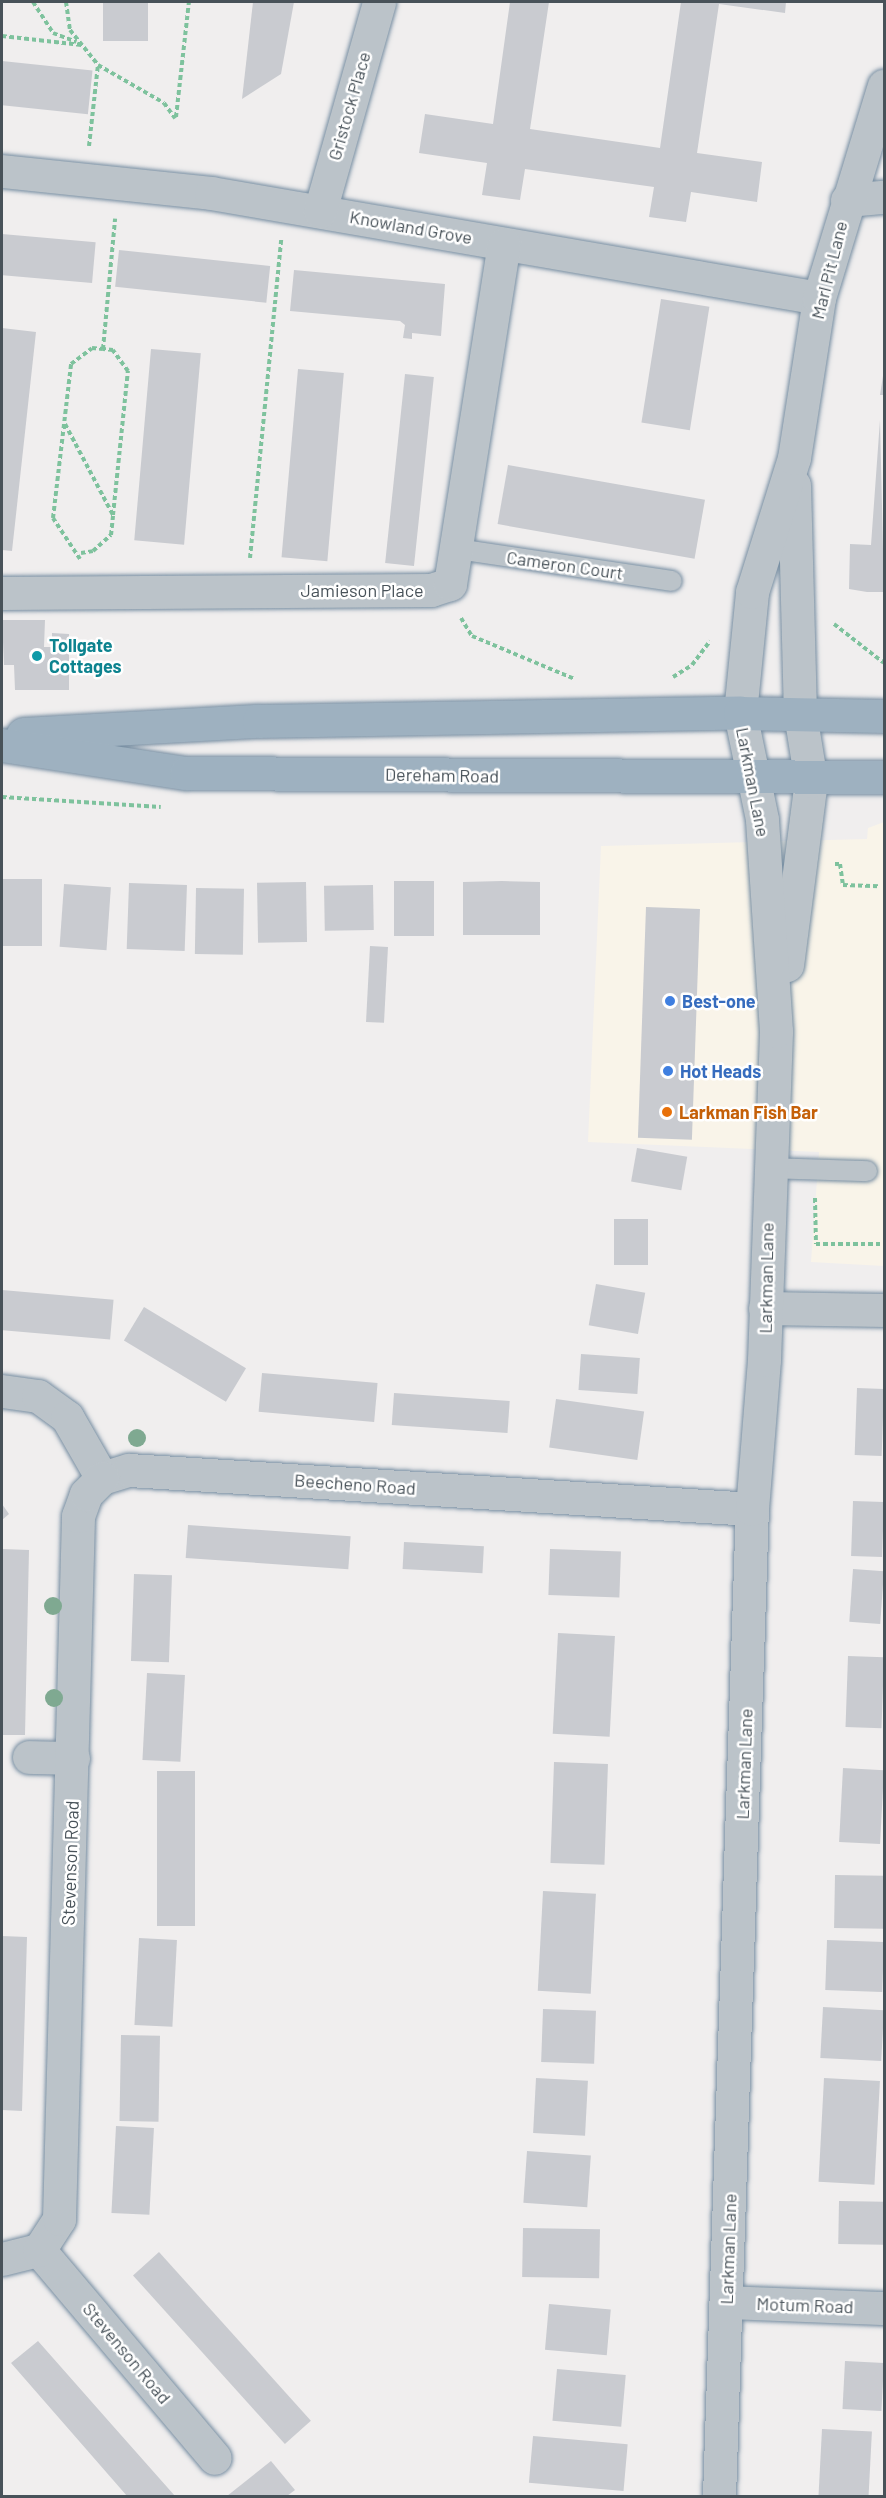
<!DOCTYPE html>
<style>
body{margin:0}
#map{position:relative;width:886px;height:2498px;overflow:hidden;background:#f0eeee;font-family:Barlow,sans-serif}
div>[style]{position:absolute}
.commercial>*{inset:0;background:#f9f4e9}
.building>*{inset:0;background:#c9cbd0;transform-origin:0 0}
.path>*{height:4px;margin-top:-2px;transform-origin:0;background:repeating-linear-gradient(90deg,#7ec29d 0 4.5px,transparent 0 7.5px)}
.roads{filter:drop-shadow(0 0 2px #778ea2) drop-shadow(0 0 2px #778ea2)}
.service>*{height:20px;margin:-10px;padding:0 10px;transform-origin:10px;border-radius:10px;background:#bbc3c9}
.minor>*{height:33px;margin:-16.5px;padding:0 16.5px;transform-origin:16.5px;border-radius:16.5px;background:#bbc3c9}
.trunk>*{height:33px;margin:-16.5px;padding:0 16.5px;transform-origin:16.5px;border-radius:16.5px;background:#9eb1c0}
.trees>*{width:18px;height:18px;margin:-9px;border-radius:50%;background:#7fa991}
.dots>*{width:16px;height:16px;translate:-50% -50%;box-sizing:border-box;border:3px solid #fff;border-radius:50%}
span{translate:-50% -50%;white-space:nowrap;text-align:center;line-height:1.15;-webkit-text-stroke:5px #fff;paint-order:stroke}
.street-label{font-size:18px;color:#485259}
.culture-label{font-size:18px;color:#0d838f;font-weight:700}
.left{translate:0 -50%;text-align:left}
.shop-label{font-size:18px;color:#366cbe;font-weight:700}
.food-label{font-size:18px;color:#c56008;font-weight:700}
.frame{position:absolute;inset:0;border:3px solid #485259;pointer-events:none}
</style>
<div id="map">
<div class="commercial">
<i style="clip-path:polygon(884px 822px,884px 1266px,811px 1262px,819px 1152px,588px 1142px,601px 846px,867px 839px,868px 828px)"></i>
</div>
<div class="building">
<i style="left:103px;top:2px;width:45px;height:39px"></i>
<i style="clip-path:polygon(253px 2px,294px 2px,281px 74px,242px 99px)"></i>
<i style="clip-path:polygon(510px 2px,549px 2px,530px 129px,660px 148px,681px 2px,786px 2px,785px 13px,719px 4px,697px 153px,762px 162px,757px 202px,691px 192px,686px 222px,649px 217px,654px 187px,525px 169px,520px 200px,482px 195px,487px 163px,419px 153px,425px 114px,493px 124px)"></i>
<i style="left:2px;top:61px;width:91px;height:44px;rotate:6deg"></i>
<i style="left:2px;top:234px;width:94px;height:41px;rotate:5deg"></i>
<i style="left:119px;top:250px;width:152px;height:37px;rotate:6deg"></i>
<i style="clip-path:polygon(294px 270px,445px 284px,441px 336px,412px 333px,412px 339px,403px 338px,405px 325px,400px 321px,290px 311px)"></i>
<i style="left:661px;top:299px;width:49px;height:125px;rotate:9deg"></i>
<i style="clip-path:polygon(2px 328px,36px 332px,12px 551px,2px 550px)"></i>
<i style="left:151px;top:349px;width:50px;height:192px;rotate:5deg"></i>
<i style="left:298px;top:369px;width:46px;height:189px;rotate:5deg"></i>
<i style="left:405px;top:374px;width:29px;height:190px;rotate:6deg"></i>
<i style="clip-path:polygon(883px 376px,884px 376px,884px 395px,880px 395px)"></i>
<i style="clip-path:polygon(880px 420px,884px 592px,867px 592px,849px 589px,850px 544px,871px 545px)"></i>
<i style="left:508px;top:465px;width:200px;height:60px;rotate:10deg"></i>
<i style="clip-path:polygon(2px 620px,45px 620px,44px 647px,52px 647px,52px 633px,69px 634px,69px 690px,15px 690px,14px 665px,4px 665px)"></i>
<i style="left:2px;top:879px;width:40px;height:67px"></i>
<i style="left:394px;top:881px;width:40px;height:55px"></i>
<i style="clip-path:polygon(502px 881px,540px 882px,540px 935px,463px 935px,463px 882px)"></i>
<i style="left:306px;top:882px;width:60px;height:49px;rotate:89deg"></i>
<i style="left:129px;top:883px;width:58px;height:66px;rotate:2deg"></i>
<i style="left:64px;top:884px;width:47px;height:63px;rotate:4deg"></i>
<i style="left:373px;top:885px;width:45px;height:49px;rotate:89deg"></i>
<i style="left:196px;top:888px;width:48px;height:66px;rotate:1deg"></i>
<i style="left:646px;top:907px;width:54px;height:231px;rotate:2deg"></i>
<i style="left:370px;top:946px;width:18px;height:76px;rotate:3deg"></i>
<i style="left:637px;top:1148px;width:51px;height:34px;rotate:10deg"></i>
<i style="left:614px;top:1219px;width:34px;height:46px"></i>
<i style="left:596px;top:1284px;width:50px;height:42px;rotate:10deg"></i>
<i style="left:2px;top:1290px;width:112px;height:40px;rotate:5deg"></i>
<i style="left:144px;top:1307px;width:119px;height:39px;rotate:31deg"></i>
<i style="left:581px;top:1354px;width:59px;height:36px;rotate:4deg"></i>
<i style="left:262px;top:1373px;width:116px;height:39px;rotate:5deg"></i>
<i style="left:857px;top:1388px;width:27px;height:67px;rotate:2deg"></i>
<i style="left:394px;top:1393px;width:116px;height:32px;rotate:4deg"></i>
<i style="left:556px;top:1399px;width:89px;height:49px;rotate:8deg"></i>
<i style="left:853px;top:1501px;width:31px;height:55px;rotate:2deg"></i>
<i style="clip-path:polygon(2px 1504px,9px 1514px,2px 1520px)"></i>
<i style="left:188px;top:1525px;width:163px;height:33px;rotate:4deg"></i>
<i style="left:404px;top:1542px;width:80px;height:27px;rotate:3deg"></i>
<i style="clip-path:polygon(2px 1549px,29px 1550px,25px 1735px,2px 1735px)"></i>
<i style="left:550px;top:1549px;width:71px;height:46px;rotate:2deg"></i>
<i style="left:853px;top:1569px;width:31px;height:53px;rotate:4deg"></i>
<i style="left:134px;top:1574px;width:38px;height:87px;rotate:2deg"></i>
<i style="left:558px;top:1633px;width:57px;height:101px;rotate:3deg"></i>
<i style="left:848px;top:1656px;width:36px;height:71px;rotate:2deg"></i>
<i style="left:147px;top:1673px;width:38px;height:87px;rotate:3deg"></i>
<i style="left:554px;top:1762px;width:54px;height:101px;rotate:2deg"></i>
<i style="left:843px;top:1768px;width:41px;height:74px;rotate:3deg"></i>
<i style="left:157px;top:1771px;width:38px;height:155px"></i>
<i style="left:835px;top:1875px;width:49px;height:53px;rotate:1deg"></i>
<i style="left:543px;top:1891px;width:53px;height:100px;rotate:3deg"></i>
<i style="clip-path:polygon(2px 1936px,27px 1937px,22px 2111px,2px 2110px)"></i>
<i style="left:139px;top:1938px;width:38px;height:87px;rotate:3deg"></i>
<i style="left:827px;top:1940px;width:57px;height:50px;rotate:2deg"></i>
<i style="left:823px;top:2007px;width:61px;height:51px;rotate:3deg"></i>
<i style="left:543px;top:2009px;width:53px;height:53px;rotate:2deg"></i>
<i style="left:121px;top:2035px;width:39px;height:86px;rotate:1deg"></i>
<i style="left:536px;top:2078px;width:52px;height:55px;rotate:3deg"></i>
<i style="left:824px;top:2078px;width:56px;height:104px;rotate:3deg"></i>
<i style="left:116px;top:2126px;width:38px;height:87px;rotate:3deg"></i>
<i style="left:527px;top:2151px;width:64px;height:52px;rotate:4deg"></i>
<i style="left:839px;top:2201px;width:45px;height:43px;rotate:1deg"></i>
<i style="left:523px;top:2228px;width:77px;height:49px;rotate:1deg"></i>
<i style="left:159px;top:2252px;width:227px;height:35px;rotate:48deg"></i>
<i style="left:549px;top:2304px;width:62px;height:46px;rotate:5deg"></i>
<i style="clip-path:polygon(38px 2341px,113px 2426px,175px 2496px,127px 2496px,11px 2363px)"></i>
<i style="left:845px;top:2361px;width:39px;height:48px;rotate:3deg"></i>
<i style="left:557px;top:2369px;width:69px;height:52px;rotate:5deg"></i>
<i style="left:822px;top:2429px;width:50px;height:67px;rotate:3deg"></i>
<i style="left:533px;top:2436px;width:95px;height:47px;rotate:5deg"></i>
<i style="clip-path:polygon(271px 2461px,295px 2490px,287px 2496px,227px 2496px)"></i>
</div>
<div class="path">
<i style="left:33px;top:2px;width:37px;rotate:57deg"></i>
<i style="left:53px;top:33px;width:25px;rotate:21deg"></i>
<i style="left:66px;top:2px;width:28px;rotate:82deg"></i>
<i style="left:70px;top:30px;width:45px;rotate:51.3deg"></i>
<i style="left:98px;top:65px;width:76px;rotate:29.9deg"></i>
<i style="left:164px;top:103px;width:19px;rotate:54deg"></i>
<i style="left:2px;top:36px;width:80px;rotate:6.5deg"></i>
<i style="left:176px;top:117px;width:116px;rotate:-83.6deg"></i>
<i style="left:89px;top:146px;width:81px;rotate:-83.7deg"></i>
<i style="left:65px;top:424px;width:103px;rotate:62.2deg"></i>
<i style="left:81px;top:553px;width:12px;rotate:-9deg"></i>
<i style="left:93px;top:551px;width:24px;rotate:-42deg"></i>
<i style="left:111px;top:535px;width:20px;rotate:-84deg"></i>
<i style="left:113px;top:515px;width:145px;rotate:-84.1deg"></i>
<i style="left:128px;top:371px;width:26px;rotate:-126deg"></i>
<i style="left:113px;top:350px;width:10px;rotate:-174deg"></i>
<i style="left:250px;top:558px;width:320px;rotate:-84.4deg"></i>
<i style="left:80px;top:559px;width:49px;rotate:-123.4deg"></i>
<i style="left:53px;top:518px;width:155px;rotate:-83.3deg"></i>
<i style="left:71px;top:364px;width:26px;rotate:-37deg"></i>
<i style="left:92px;top:348px;width:11px;rotate:5deg"></i>
<i style="left:103px;top:349px;width:131px;rotate:-84.7deg"></i>
<i style="left:461px;top:618px;width:21px;rotate:59deg"></i>
<i style="left:472px;top:636px;width:112px;rotate:22.7deg"></i>
<i style="left:834px;top:624px;width:63px;rotate:38deg"></i>
<i style="left:673px;top:677px;width:22px;rotate:-32deg"></i>
<i style="left:692px;top:665px;width:30px;rotate:-53deg"></i>
<i style="left:2px;top:797px;width:159px;rotate:3.6deg"></i>
<i style="left:835px;top:864px;width:5px"></i>
<i style="left:840px;top:864px;width:21px;rotate:82deg"></i>
<i style="left:843px;top:885px;width:36px;rotate:2deg"></i>
<i style="left:815px;top:1198px;width:46px;rotate:88.8deg"></i>
<i style="left:816px;top:1244px;width:68px"></i>
</div>
<div class="roads">
<div class="service">
<i style="left:458px;top:549px;width:216px;rotate:8.5deg"></i>
<i style="left:769px;top:1168px;width:98px;rotate:1.8deg"></i>
</div>
<div class="minor">
<i style="left:2px;top:171px;width:210px;rotate:6deg"></i>
<i style="left:211px;top:193px;width:617px;rotate:9.8deg"></i>
<i style="left:847px;top:200px;width:37px;rotate:-5deg"></i>
<i style="left:320px;top:211px;width:217px;rotate:-74.2deg"></i>
<i style="left:2px;top:593px;width:429px;rotate:-0.4deg"></i>
<i style="left:431px;top:590px;width:20px;rotate:-18deg"></i>
<i style="left:450px;top:584px;width:344px;rotate:-81deg"></i>
<i style="left:787px;top:965px;width:186px;rotate:-82.6deg"></i>
<i style="left:811px;top:781px;width:68px;rotate:-99.3deg"></i>
<i style="left:800px;top:714px;width:229px;rotate:-91.5deg"></i>
<i style="left:765px;top:1308px;width:119px;rotate:1deg"></i>
<i style="left:2px;top:1391px;width:36px;rotate:8deg"></i>
<i style="left:38px;top:1396px;width:36px;rotate:36deg"></i>
<i style="left:67px;top:1417px;width:70px;rotate:60.2deg"></i>
<i style="left:102px;top:1478px;width:28px;rotate:-17deg"></i>
<i style="left:129px;top:1470px;width:624px;rotate:3.58deg"></i>
<i style="left:29px;top:1757px;width:44px;rotate:1.3deg"></i>
<i style="left:39px;top:2250px;width:272px;rotate:49.8deg"></i>
<i style="left:2px;top:2259px;width:38px;rotate:-14deg"></i>
<i style="left:39px;top:2250px;width:37px;rotate:-57deg"></i>
<i style="left:59px;top:2219px;width:703px;rotate:-88.45deg"></i>
<i style="left:78px;top:1516px;width:23px;rotate:-70deg"></i>
<i style="left:86px;top:1494px;width:23px;rotate:-45deg"></i>
<i style="left:726px;top:2302px;width:158px;rotate:2.2deg"></i>
<i style="left:719px;top:2496px;width:988px;rotate:-88.09deg"></i>
<i style="left:752px;top:1509px;width:149px;rotate:-85.4deg"></i>
<i style="left:764px;top:1360px;width:329px;rotate:-87.9deg"></i>
<i style="left:776px;top:1031px;width:212px;rotate:-93.8deg"></i>
<i style="left:762px;top:819px;width:108px;rotate:-101.7deg"></i>
<i style="left:740px;top:713px;width:122px;rotate:-84.3deg"></i>
<i style="left:752px;top:592px;width:140px;rotate:-72.6deg"></i>
<i style="left:794px;top:458px;width:162px;rotate:-81.1deg"></i>
<i style="left:819px;top:298px;width:222px;rotate:-73deg"></i>
</div>
<div class="trunk">
<i style="left:23px;top:734px;width:236px;rotate:-3.2deg"></i>
<i style="left:259px;top:721px;width:481px;rotate:-1deg"></i>
<i style="left:740px;top:713px;width:144px;rotate:1.2deg"></i>
<i style="left:2px;top:745px;width:186px;rotate:8.7deg"></i>
<i style="left:186px;top:773px;width:698px;rotate:0.33deg"></i>
</div>
</div>
<div class="trees">
<i style="left:137px;top:1438px"></i>
<i style="left:53px;top:1606px"></i>
<i style="left:54px;top:1698px"></i>
</div>
<div class="dots">
<i style="left:37px;top:656px;background:#0f9aa8"></i>
<i style="left:670px;top:1001px;background:#3f7fe0"></i>
<i style="left:668px;top:1071px;background:#3f7fe0"></i>
<i style="left:667px;top:1112px;background:#e8710a"></i>
</div>
<div class="street-label">
<span style="left:349px;top:106px;rotate:-74deg">Gristock Place</span>
<span style="left:411px;top:227px;rotate:10deg">Knowland Grove</span>
<span style="left:829px;top:270px;rotate:-76deg">Marl Pit Lane</span>
<span style="left:565px;top:565px;rotate:8deg">Cameron Court</span>
<span style="left:362px;top:590px">Jamieson Place</span>
<span style="left:442px;top:775px;rotate:1deg">Dereham Road</span>
<span style="left:753px;top:782px;rotate:79deg">Larkman Lane</span>
<span style="left:766px;top:1278px;rotate:-89deg">Larkman Lane</span>
<span style="left:355px;top:1484px;rotate:4deg">Beecheno Road</span>
<span style="left:744px;top:1764px;rotate:-88deg">Larkman Lane</span>
<span style="left:70px;top:1863px;rotate:-88deg">Stevenson Road</span>
<span style="left:728px;top:2249px;rotate:-88deg">Larkman Lane</span>
<span style="left:805px;top:2305px;rotate:2deg">Motum Road</span>
<span style="left:127px;top:2353px;rotate:50deg">Stevenson Road</span>
</div>
<div class="culture-label">
<span class="left" style="left:49px;top:656px">Tollgate<br>Cottages</span>
</div>
<div class="shop-label">
<span class="left" style="left:682px;top:1001px">Best-one</span>
<span class="left" style="left:680px;top:1071px">Hot Heads</span>
</div>
<div class="food-label">
<span class="left" style="left:679px;top:1112px">Larkman Fish Bar</span>
</div>
<div class="frame"></div>
</div>
